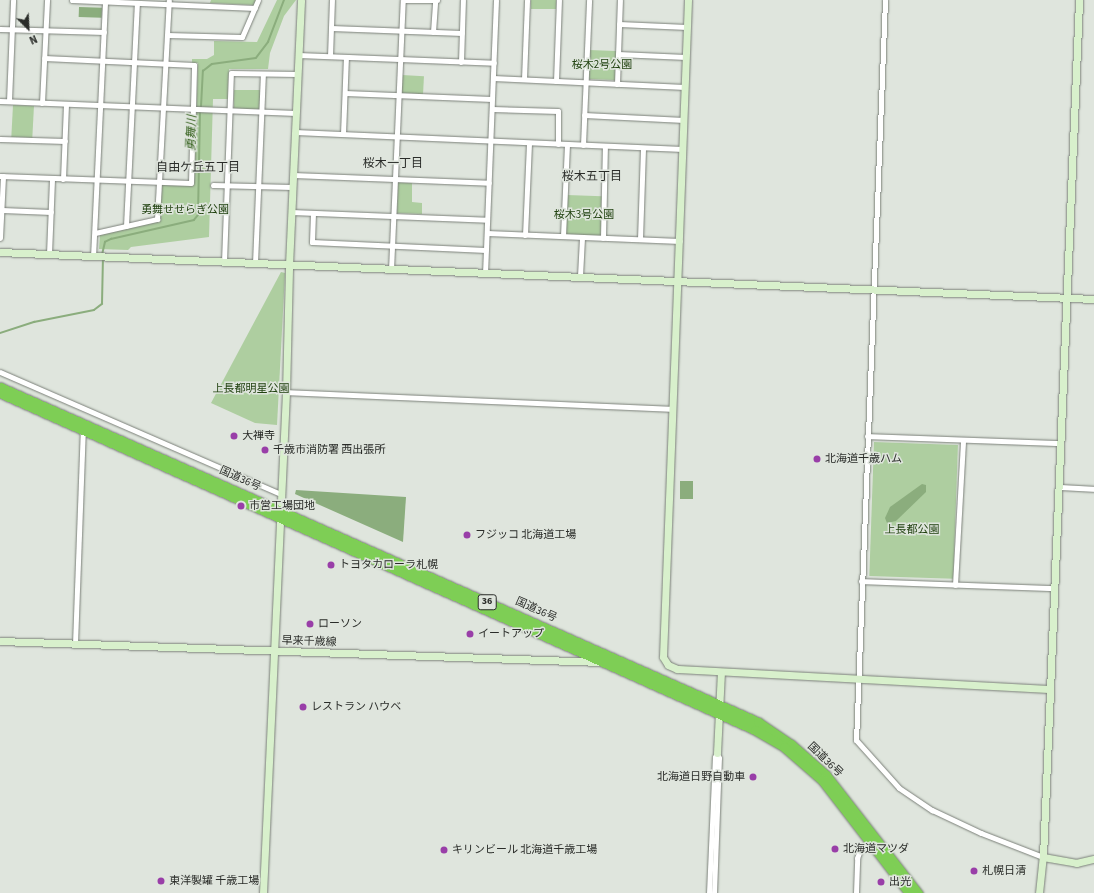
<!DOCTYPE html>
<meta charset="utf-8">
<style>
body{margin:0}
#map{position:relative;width:1094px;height:893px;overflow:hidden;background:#dfe5dd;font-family:"Source Sans 3","Noto Sans JP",sans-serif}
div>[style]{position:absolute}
.green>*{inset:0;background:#aecea0;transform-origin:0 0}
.water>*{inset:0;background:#8bad7d;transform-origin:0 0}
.stream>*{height:1.5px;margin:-0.75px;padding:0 0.75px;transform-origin:0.75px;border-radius:0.75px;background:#8bad7d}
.roads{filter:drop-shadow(0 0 1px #7b8079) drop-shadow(0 0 1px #7b8079)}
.street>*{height:5px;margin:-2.5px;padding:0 2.5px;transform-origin:2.5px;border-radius:2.5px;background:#fff}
.secondary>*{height:7px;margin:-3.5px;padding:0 3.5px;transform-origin:3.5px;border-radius:3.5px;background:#d8f0cc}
.highway>*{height:9px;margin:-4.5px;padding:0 4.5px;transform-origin:4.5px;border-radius:4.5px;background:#7ece55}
.dots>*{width:11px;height:11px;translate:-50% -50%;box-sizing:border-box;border:2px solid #dfe5dd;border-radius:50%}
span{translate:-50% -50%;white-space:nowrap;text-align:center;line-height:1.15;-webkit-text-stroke:3px #dfe5dd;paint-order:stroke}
.shield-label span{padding:1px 3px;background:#dfe5dd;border:1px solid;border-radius:3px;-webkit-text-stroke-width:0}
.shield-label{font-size:10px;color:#2a2c29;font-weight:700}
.park-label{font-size:11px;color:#214210}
.poi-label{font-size:11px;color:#2a2c29}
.left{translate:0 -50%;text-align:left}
.right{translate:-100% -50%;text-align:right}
.street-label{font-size:11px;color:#2a2c29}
.water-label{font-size:12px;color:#3a6523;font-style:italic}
.neighbourhood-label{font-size:12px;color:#2a2c29}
.north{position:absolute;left:8px;top:8px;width:40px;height:40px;-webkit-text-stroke:3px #dfe5dd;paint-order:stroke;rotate:156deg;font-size:11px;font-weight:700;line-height:16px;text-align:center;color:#2a2c29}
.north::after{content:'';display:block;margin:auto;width:14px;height:18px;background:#2a2c29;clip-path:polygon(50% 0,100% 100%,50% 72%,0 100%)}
</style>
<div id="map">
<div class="green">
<i style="clip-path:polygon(211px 0,256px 0,254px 5px,210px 3px)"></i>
<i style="clip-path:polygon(277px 0,296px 0,284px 16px,270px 53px,268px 69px,229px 69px,228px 99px,213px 99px,209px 237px,131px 247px,128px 250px,99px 249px,100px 235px,159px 221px,162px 185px,194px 185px,198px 63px,192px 63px,192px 59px,207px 59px,214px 55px,214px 41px,257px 42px)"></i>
<i style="left:531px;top:0;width:25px;height:9px"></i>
<i style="left:589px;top:50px;width:27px;height:29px;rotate:2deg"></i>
<i style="left:402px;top:75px;width:22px;height:18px;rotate:3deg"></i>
<i style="left:234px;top:90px;width:26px;height:19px"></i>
<i style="left:13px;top:105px;width:21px;height:32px;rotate:3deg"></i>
<i style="clip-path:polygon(398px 182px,412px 183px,412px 202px,422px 203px,422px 214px,397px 213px)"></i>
<i style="left:567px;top:195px;width:35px;height:40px;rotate:2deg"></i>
<i style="clip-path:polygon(281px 272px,285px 273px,277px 425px,255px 423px,211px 403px)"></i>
<i style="left:874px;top:442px;width:84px;height:134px;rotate:2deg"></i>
</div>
<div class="water">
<i style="left:79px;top:7px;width:23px;height:10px;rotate:2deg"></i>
<i style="left:680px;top:481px;width:13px;height:18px"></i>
<i style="clip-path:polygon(922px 484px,926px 485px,926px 492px,896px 521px,887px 523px,885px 518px,890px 507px)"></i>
<i style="clip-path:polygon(296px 490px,406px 497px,403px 542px,295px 494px)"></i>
</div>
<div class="stream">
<i style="left:201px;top:107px;width:36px;rotate:-87deg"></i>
<i style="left:203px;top:71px;width:11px;rotate:-38deg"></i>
<i style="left:212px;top:64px;width:44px;rotate:-7.8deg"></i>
<i style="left:256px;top:58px;width:20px;rotate:-53deg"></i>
<i style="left:268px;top:42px;width:45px;rotate:-69.1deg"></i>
<i style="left:102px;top:255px;width:13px;rotate:-77deg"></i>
<i style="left:105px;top:242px;width:7px;rotate:-27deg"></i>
<i style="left:111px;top:239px;width:85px;rotate:-12.9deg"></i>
<i style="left:194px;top:220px;width:6px;rotate:-51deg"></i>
<i style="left:198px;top:215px;width:104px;rotate:-88.9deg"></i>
<i style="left:0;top:333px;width:36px;rotate:-18deg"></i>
<i style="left:34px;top:322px;width:61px;rotate:-11.3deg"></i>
<i style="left:94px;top:310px;width:10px;rotate:-37deg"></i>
<i style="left:102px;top:304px;width:46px;rotate:-88.8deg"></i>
</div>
<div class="roads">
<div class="street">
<i style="left:72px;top:0;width:183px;rotate:2.5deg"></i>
<i style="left:405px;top:0;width:32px"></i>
<i style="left:885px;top:0;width:741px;rotate:92.24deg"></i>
<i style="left:856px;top:740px;width:64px;rotate:48.1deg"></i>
<i style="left:899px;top:788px;width:40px;rotate:34deg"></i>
<i style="left:932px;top:810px;width:54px;rotate:25.1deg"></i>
<i style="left:981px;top:833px;width:66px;rotate:21.2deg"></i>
<i style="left:619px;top:24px;width:68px;rotate:2.5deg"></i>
<i style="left:331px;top:28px;width:131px;rotate:2.2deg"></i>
<i style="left:0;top:29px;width:104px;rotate:1.7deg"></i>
<i style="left:433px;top:32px;width:32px;rotate:-86deg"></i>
<i style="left:167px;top:35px;width:75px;rotate:1.5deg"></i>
<i style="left:242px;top:37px;width:40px;rotate:-66.6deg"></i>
<i style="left:618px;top:54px;width:68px;rotate:2.5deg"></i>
<i style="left:298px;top:55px;width:196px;rotate:2.3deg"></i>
<i style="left:330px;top:56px;width:56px;rotate:-88deg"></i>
<i style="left:461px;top:62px;width:62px;rotate:-88.2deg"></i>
<i style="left:493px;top:78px;width:192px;rotate:2.7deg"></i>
<i style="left:524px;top:79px;width:79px;rotate:-87.8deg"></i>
<i style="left:556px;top:81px;width:81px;rotate:-87.9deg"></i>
<i style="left:617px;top:84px;width:84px;rotate:-88deg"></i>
<i style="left:345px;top:93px;width:147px;rotate:2.3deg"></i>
<i style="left:0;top:101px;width:296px;rotate:2.3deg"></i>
<i style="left:9px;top:101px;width:101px;rotate:-87.7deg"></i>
<i style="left:42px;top:103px;width:103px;rotate:-87.2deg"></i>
<i style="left:492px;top:109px;width:66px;rotate:1.7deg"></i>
<i style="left:558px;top:111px;width:33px;rotate:90deg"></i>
<i style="left:584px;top:115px;width:100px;rotate:2.9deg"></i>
<i style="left:295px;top:132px;width:388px;rotate:2.5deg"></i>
<i style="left:343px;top:134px;width:77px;rotate:-87.8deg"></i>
<i style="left:0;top:139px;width:65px;rotate:1.8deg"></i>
<i style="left:583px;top:145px;width:145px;rotate:-87.6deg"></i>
<i style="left:293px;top:175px;width:196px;rotate:2.3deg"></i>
<i style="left:0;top:176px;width:191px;rotate:2.1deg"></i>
<i style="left:191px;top:183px;width:118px;rotate:-88.5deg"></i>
<i style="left:194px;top:65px;width:150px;rotate:-177.3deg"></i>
<i style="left:63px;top:179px;width:75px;rotate:-87.7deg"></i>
<i style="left:213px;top:185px;width:79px;rotate:1.5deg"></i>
<i style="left:2px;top:210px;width:49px;rotate:2.3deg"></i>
<i style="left:291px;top:212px;width:196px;rotate:2.3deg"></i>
<i style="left:313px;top:213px;width:29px;rotate:92deg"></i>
<i style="left:312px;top:242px;width:174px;rotate:2.6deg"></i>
<i style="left:126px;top:226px;width:223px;rotate:-87.2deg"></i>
<i style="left:95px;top:233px;width:64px;rotate:-12.7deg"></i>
<i style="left:157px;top:219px;width:219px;rotate:-86.9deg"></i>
<i style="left:487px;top:233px;width:193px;rotate:2.4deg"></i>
<i style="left:525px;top:235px;width:92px;rotate:-87.5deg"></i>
<i style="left:563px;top:236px;width:92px;rotate:-87.5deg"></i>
<i style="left:0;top:238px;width:62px;rotate:-87.2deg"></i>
<i style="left:603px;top:238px;width:92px;rotate:-88.8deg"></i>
<i style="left:640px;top:239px;width:91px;rotate:-88.1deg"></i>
<i style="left:49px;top:254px;width:76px;rotate:-87.7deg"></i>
<i style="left:93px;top:257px;width:257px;rotate:-87.3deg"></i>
<i style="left:224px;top:262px;width:189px;rotate:-87.9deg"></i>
<i style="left:231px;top:73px;width:67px;rotate:0.9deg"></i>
<i style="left:255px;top:263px;width:189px;rotate:-87.6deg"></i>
<i style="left:391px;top:270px;width:270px;rotate:-87.5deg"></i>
<i style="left:485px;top:274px;width:274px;rotate:-87.7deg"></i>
<i style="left:580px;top:276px;width:39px;rotate:-87deg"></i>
<i style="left:0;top:372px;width:306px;rotate:23.5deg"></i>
<i style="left:286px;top:392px;width:387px;rotate:2.5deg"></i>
<i style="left:867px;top:436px;width:193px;rotate:2.1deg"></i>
<i style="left:1058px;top:487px;width:36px;rotate:3deg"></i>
<i style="left:861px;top:581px;width:192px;rotate:2.1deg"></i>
<i style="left:955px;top:585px;width:145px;rotate:-86.8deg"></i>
<i style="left:75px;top:644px;width:216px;rotate:-87.9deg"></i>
<i style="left:709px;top:893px;width:136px;rotate:-87.5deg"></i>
<i style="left:715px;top:757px;width:4px;rotate:-63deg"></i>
<i style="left:714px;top:893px;width:135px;rotate:-87.9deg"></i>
<i style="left:719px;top:758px;width:5px;rotate:-112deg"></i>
<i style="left:856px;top:893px;width:35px;rotate:-88deg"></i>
<i style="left:857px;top:858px;width:9px;rotate:-69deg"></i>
<i style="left:860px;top:850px;width:15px;rotate:-37deg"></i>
</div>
<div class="secondary">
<i style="left:688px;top:0;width:657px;rotate:92.18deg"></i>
<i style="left:663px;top:657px;width:9px;rotate:58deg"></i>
<i style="left:668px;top:665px;width:10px;rotate:24deg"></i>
<i style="left:677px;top:669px;width:373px;rotate:3.1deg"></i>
<i style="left:0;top:252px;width:1095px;rotate:2.46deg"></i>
<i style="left:0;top:641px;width:601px;rotate:2deg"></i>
<i style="left:717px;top:753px;width:81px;rotate:-87.2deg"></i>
<i style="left:1043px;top:857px;width:34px;rotate:10deg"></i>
<i style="left:1076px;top:863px;width:18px;rotate:-13deg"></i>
<i style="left:263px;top:893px;width:502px;rotate:-87.37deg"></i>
<i style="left:286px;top:392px;width:127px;rotate:-88.6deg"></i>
<i style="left:289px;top:265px;width:265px;rotate:-87.4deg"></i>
<i style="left:1039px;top:893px;width:36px;rotate:-84deg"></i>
<i style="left:1043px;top:857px;width:858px;rotate:-87.59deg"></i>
</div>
<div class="highway">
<i style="left:0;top:387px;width:829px;rotate:23.84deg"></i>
<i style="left:758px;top:722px;width:40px;rotate:34deg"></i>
<i style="left:791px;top:744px;width:47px;rotate:41.5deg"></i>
<i style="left:826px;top:775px;width:150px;rotate:52.1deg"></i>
<i style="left:0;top:393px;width:827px;rotate:24.05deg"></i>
<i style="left:755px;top:730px;width:34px;rotate:30deg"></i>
<i style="left:784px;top:747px;width:50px;rotate:41deg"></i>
<i style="left:822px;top:780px;width:143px;rotate:52.4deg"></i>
</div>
</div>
<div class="dots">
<i style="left:234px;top:436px;background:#993ea8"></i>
<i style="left:265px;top:450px;background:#993ea8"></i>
<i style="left:817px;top:459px;background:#993ea8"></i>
<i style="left:241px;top:506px;background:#993ea8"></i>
<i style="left:467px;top:535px;background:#993ea8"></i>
<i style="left:331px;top:565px;background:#993ea8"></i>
<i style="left:310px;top:624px;background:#993ea8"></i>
<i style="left:470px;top:634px;background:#993ea8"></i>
<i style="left:303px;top:707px;background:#993ea8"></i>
<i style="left:753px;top:777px;background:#993ea8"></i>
<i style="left:835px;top:849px;background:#993ea8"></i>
<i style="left:444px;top:850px;background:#993ea8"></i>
<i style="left:974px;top:871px;background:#993ea8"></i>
<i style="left:161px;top:881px;background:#993ea8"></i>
<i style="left:881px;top:882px;background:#993ea8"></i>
</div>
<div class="shield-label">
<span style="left:487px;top:602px">36</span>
</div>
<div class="park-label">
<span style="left:602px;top:65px">桜木2号公園</span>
<span style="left:185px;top:210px">勇舞せせらぎ公園</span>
<span style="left:584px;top:215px">桜木3号公園</span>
<span style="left:251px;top:389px">上長都明星公園</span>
<span style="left:912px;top:530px">上長都公園</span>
</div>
<div class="poi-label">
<span class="left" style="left:242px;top:436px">大禅寺</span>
<span class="left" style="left:273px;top:450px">千歳市消防署 西出張所</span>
<span class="left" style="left:825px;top:459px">北海道千歳ハム</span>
<span class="left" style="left:249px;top:506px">市営工場団地</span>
<span class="left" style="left:475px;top:535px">フジッコ 北海道工場</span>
<span class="left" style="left:339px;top:565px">トヨタカローラ札幌</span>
<span class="left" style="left:318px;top:624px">ローソン</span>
<span class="left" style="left:478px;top:634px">イートアップ</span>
<span class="left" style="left:311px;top:707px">レストラン ハウベ</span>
<span class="right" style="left:745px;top:777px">北海道日野自動車</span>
<span class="left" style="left:843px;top:849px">北海道マツダ</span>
<span class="left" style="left:452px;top:850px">キリンビール 北海道千歳工場</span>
<span class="left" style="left:982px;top:871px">札幌日清</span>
<span class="left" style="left:169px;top:881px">東洋製罐 千歳工場</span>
<span class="left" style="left:889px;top:882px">出光</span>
</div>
<div class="street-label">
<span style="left:240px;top:479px;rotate:24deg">国道36号</span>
<span style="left:536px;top:610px;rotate:24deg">国道36号</span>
<span style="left:309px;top:642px;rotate:2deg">早来千歳線</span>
<span style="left:825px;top:760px;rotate:44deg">国道36号</span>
</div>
<div class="water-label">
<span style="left:192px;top:133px;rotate:-88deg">勇舞川</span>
</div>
<div class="neighbourhood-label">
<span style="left:393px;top:164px">桜木一丁目</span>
<span style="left:198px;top:168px">自由ケ丘五丁目</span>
<span style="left:592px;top:177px">桜木五丁目</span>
</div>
<div class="north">N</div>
</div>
